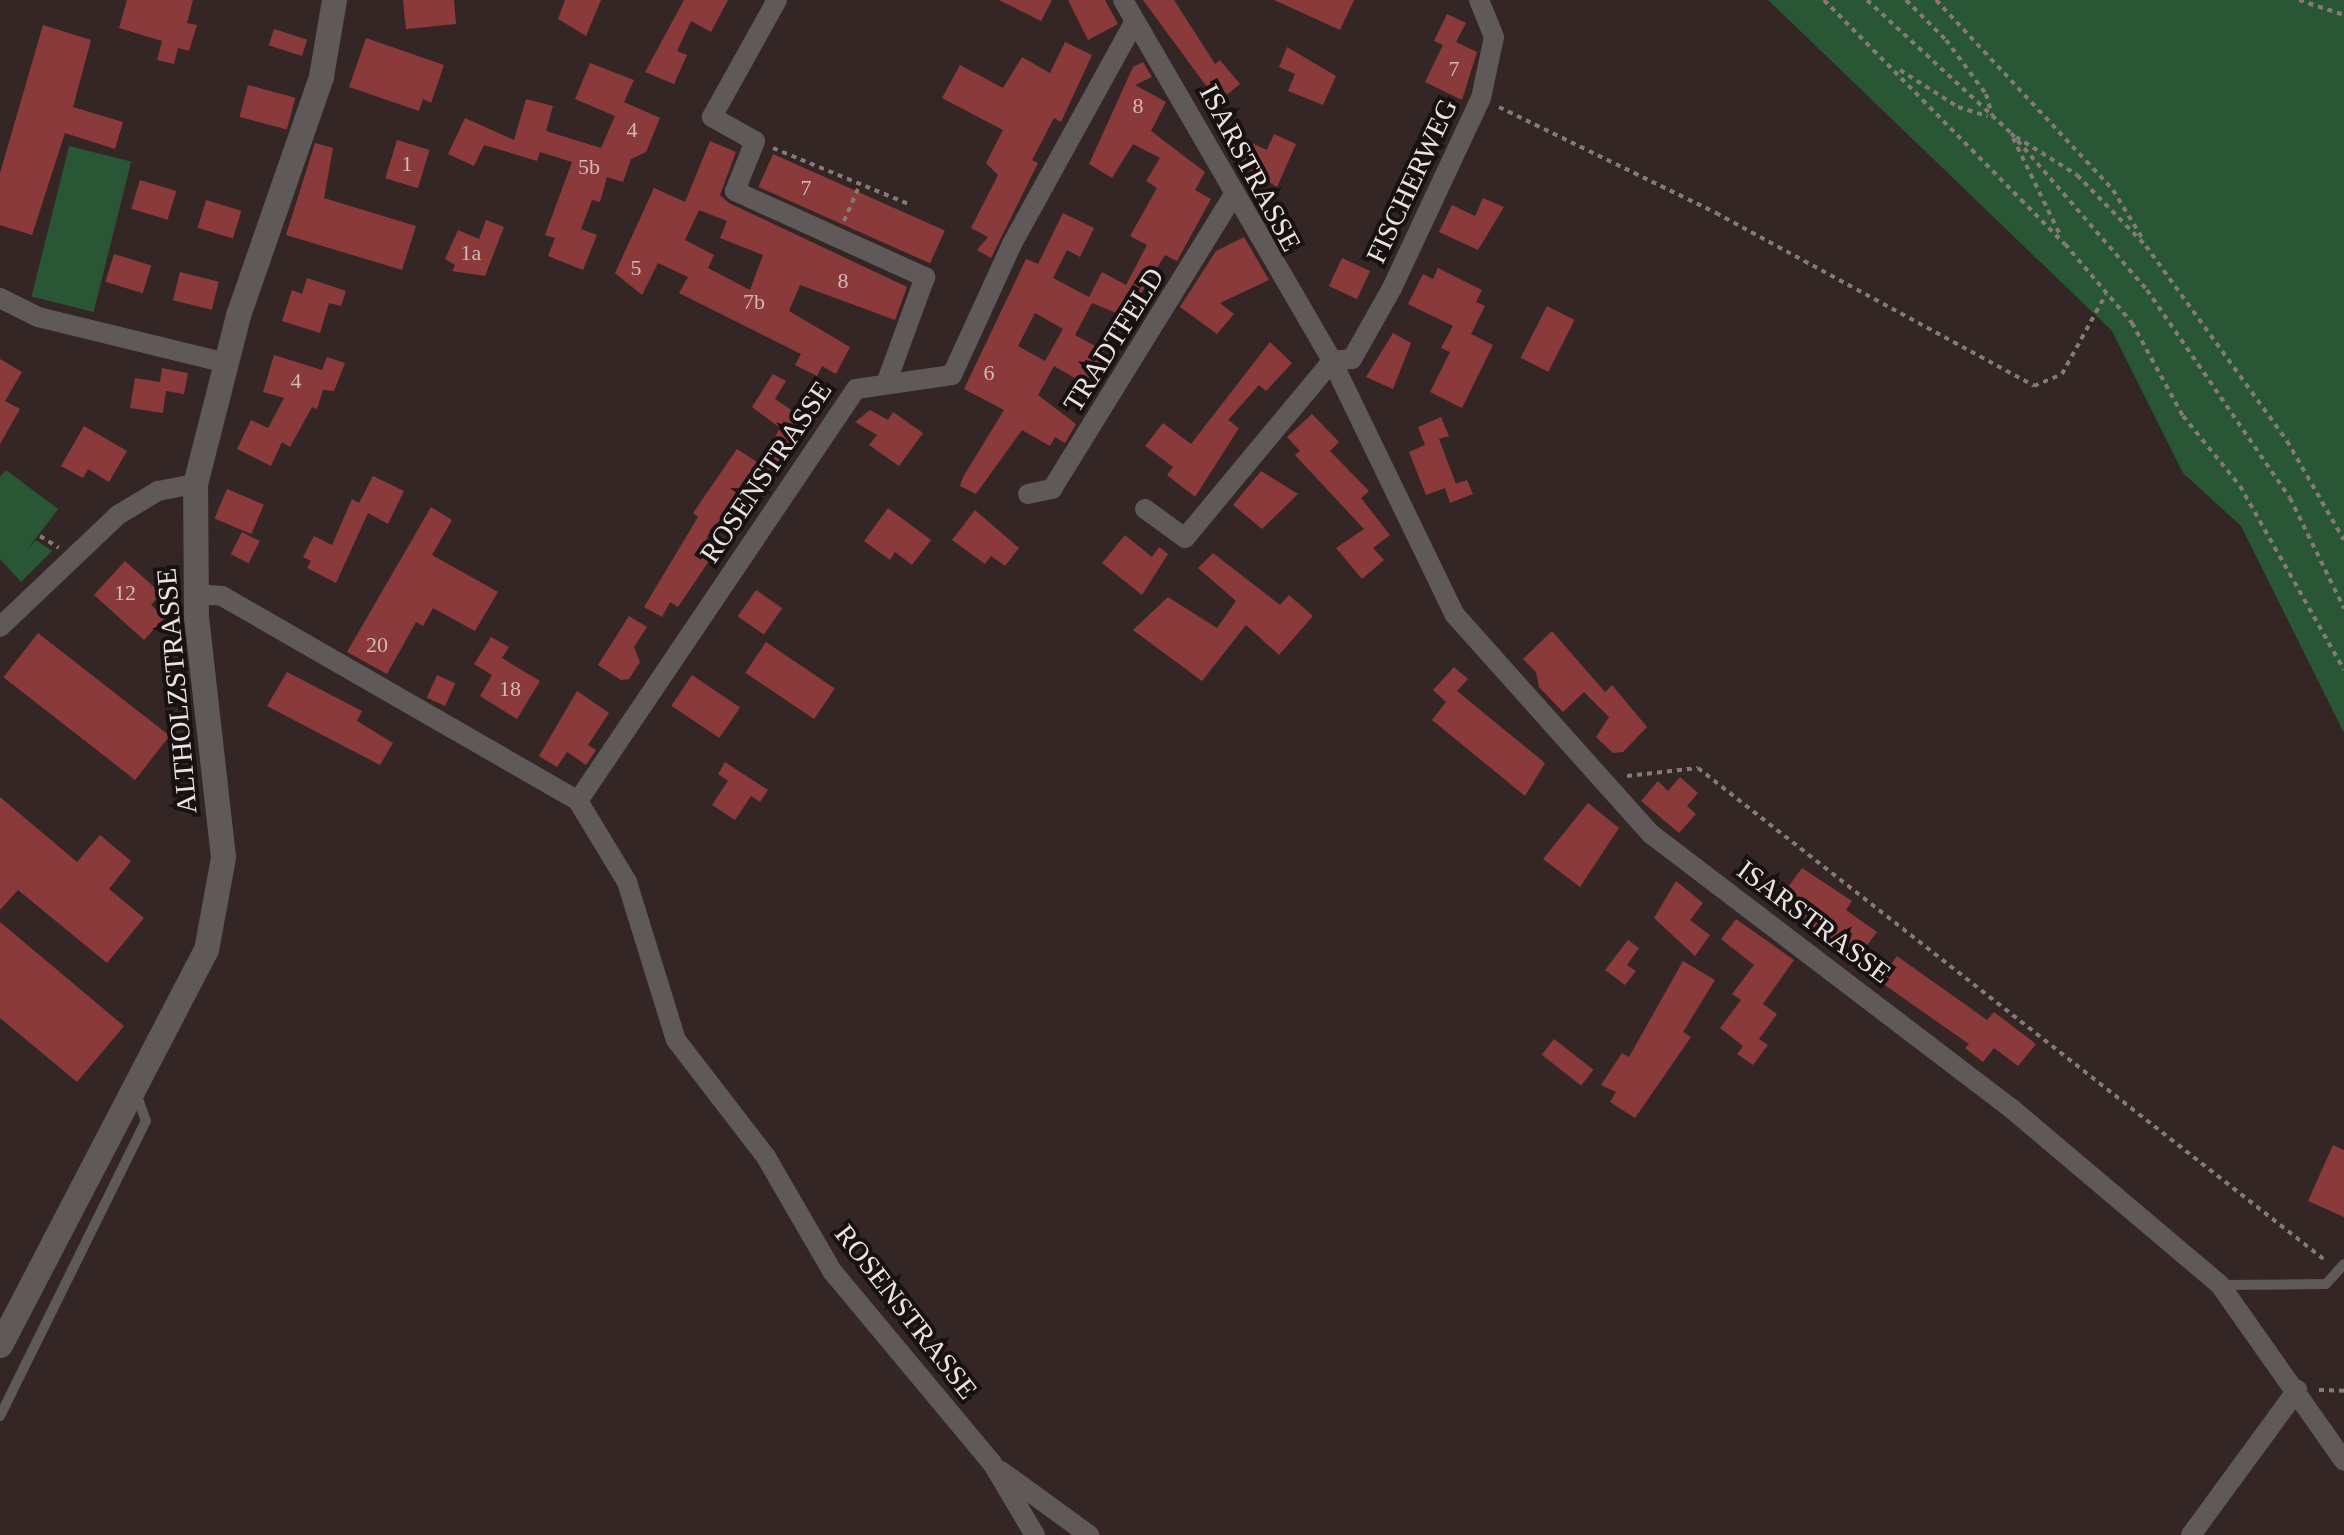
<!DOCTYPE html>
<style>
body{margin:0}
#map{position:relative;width:2344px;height:1535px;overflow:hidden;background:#342625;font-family:"Times New Roman",serif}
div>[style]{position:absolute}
.green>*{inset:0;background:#295635;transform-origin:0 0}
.building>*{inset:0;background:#8b3a3b;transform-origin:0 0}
.path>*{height:4px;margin-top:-2px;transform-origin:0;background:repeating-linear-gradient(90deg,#867a79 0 5px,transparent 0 10px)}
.service>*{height:10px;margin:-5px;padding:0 5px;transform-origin:5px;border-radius:5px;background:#605959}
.minor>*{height:20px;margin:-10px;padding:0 10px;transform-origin:10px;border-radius:10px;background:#605959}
.tertiary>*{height:25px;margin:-12.5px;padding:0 12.5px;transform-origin:12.5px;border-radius:12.5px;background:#605959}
span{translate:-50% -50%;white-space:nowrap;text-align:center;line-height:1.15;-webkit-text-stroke:8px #171111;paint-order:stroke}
.number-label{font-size:22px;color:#d3b8b8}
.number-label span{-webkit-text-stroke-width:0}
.street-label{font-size:28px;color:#ebe2e1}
</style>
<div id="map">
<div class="green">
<i style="clip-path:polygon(1768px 0,2344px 0,2344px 733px,2241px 526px,2183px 473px,2112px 331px)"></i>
<i style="left:69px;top:146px;width:64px;height:155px;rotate:14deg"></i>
<i style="clip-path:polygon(6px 470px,58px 509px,27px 550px,36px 540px,52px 551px,21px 582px,0 559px,0 477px)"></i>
</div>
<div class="building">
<i style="clip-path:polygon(127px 0,193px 0,187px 23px,197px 25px,189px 51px,178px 48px,174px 64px,157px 60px,162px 41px,119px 28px)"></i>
<i style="clip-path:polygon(403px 0,454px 0,456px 24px,406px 29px)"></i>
<i style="clip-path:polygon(565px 0,601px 0,586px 36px,558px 19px)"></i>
<i style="clip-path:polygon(684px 0,728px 0,711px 32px,691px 21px,677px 51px,687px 55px,674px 84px,645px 72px)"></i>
<i style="clip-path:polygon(999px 0,1052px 0,1041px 21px)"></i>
<i style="clip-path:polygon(1068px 0,1105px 0,1118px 24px,1088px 40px)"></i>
<i style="clip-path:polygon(1143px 0,1174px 0,1215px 64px,1220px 60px,1240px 84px,1218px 102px)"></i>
<i style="clip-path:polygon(1274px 0,1354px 0,1340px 30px)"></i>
<i style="clip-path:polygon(1447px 14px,1466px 23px,1456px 42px,1477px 52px,1462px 100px,1425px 82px,1443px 45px,1434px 41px)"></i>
<i style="clip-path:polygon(43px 25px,91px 40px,73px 107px,123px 122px,115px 149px,65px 133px,32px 235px,0 225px,0 173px)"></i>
<i style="left:274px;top:29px;width:35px;height:17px;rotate:18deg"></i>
<i style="clip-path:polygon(366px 38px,444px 65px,431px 103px,423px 99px,419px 111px,349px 87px)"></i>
<i style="clip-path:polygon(1065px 42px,1092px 55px,1061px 122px,1054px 118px,1032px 160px,1038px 163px,991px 258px,977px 250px,988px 237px,971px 228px,998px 175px,986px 163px,1003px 130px,942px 98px,960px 65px,1003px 88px,1022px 57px,1050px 73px)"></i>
<i style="clip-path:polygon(1287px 47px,1336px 76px,1323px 105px,1288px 91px,1295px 74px,1279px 67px)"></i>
<i style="clip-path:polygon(evenodd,1143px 62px,1152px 77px,1135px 85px,1166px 102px,1151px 131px,1205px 172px,1195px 190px,1211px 199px,1177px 261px,1165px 255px,1126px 317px,1092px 303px,1075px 335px,1104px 351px,1099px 360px,1111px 367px,1101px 384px,1089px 377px,1085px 384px,1054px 366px,1038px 395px,1076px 424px,1065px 443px,1055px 437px,1050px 446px,1022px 430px,976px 494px,960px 486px,963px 477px,1004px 410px,964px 389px,1026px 259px,1038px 264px,1063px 213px,1094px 228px,1080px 257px,1067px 250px,1053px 278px,1089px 297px,1102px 272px,1126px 285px,1147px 245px,1130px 236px,1157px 188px,1146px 181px,1160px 158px,1133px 144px,1112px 178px,1089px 164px,1133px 67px,1143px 62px,1035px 313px,1063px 329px,1045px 361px,1018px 346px,1035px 313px)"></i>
<i style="clip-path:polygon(590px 63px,634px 80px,624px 102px,660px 118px,646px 152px,631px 159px,623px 182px,607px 177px,600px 202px,592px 200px,581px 229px,597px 235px,583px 270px,548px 256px,555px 238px,545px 235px,572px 162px,540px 152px,537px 161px,484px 145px,474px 166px,448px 154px,465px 118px,514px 140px,526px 99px,553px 106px,546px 131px,601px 148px,615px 116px,575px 99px)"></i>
<i style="left:248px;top:85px;width:49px;height:33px;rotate:15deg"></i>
<i style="clip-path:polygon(1274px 134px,1296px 144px,1277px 187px,1236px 161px,1245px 140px,1267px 150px)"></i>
<i style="left:397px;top:140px;width:34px;height:40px;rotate:17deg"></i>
<i style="clip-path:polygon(evenodd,710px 141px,736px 152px,720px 195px,729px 203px,907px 287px,895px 320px,800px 285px,789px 311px,850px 347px,836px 374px,822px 366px,817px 376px,795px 365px,801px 354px,679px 293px,688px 277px,658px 263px,642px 295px,615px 273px,654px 188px,685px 202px,710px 141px,699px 210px,727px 221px,720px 238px,763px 255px,750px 290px,708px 268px,714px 255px,685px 240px,699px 210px)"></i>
<i style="clip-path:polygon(315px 143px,333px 148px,324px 198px,416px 226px,402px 270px,286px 235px)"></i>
<i style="left:773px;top:154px;width:188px;height:36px;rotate:24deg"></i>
<i style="left:140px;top:180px;width:38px;height:30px;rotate:17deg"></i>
<i style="clip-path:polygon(1483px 198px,1504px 207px,1478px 250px,1439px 232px,1452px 205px,1475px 216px)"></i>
<i style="left:206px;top:200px;width:37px;height:29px;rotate:17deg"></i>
<i style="clip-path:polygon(486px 220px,504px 227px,485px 276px,452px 271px,455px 265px,445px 259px,458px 230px,479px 239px)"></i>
<i style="clip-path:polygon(1244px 237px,1269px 280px,1220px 303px,1234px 314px,1217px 334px,1180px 307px,1216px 251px)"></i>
<i style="left:114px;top:254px;width:39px;height:29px;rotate:17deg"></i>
<i style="left:1342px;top:258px;width:31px;height:31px;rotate:25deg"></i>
<i style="clip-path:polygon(1438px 268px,1482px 290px,1476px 302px,1485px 306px,1471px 334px,1493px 345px,1462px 408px,1430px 392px,1450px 352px,1441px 348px,1453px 326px,1408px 304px,1423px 274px,1433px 279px)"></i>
<i style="left:180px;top:272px;width:40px;height:29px;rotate:14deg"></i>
<i style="clip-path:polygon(307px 278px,346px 291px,341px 306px,329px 303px,320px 333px,282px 321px,292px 290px,302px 294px)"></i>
<i style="left:1547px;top:306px;width:31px;height:58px;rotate:27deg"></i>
<i style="clip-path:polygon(1393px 333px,1411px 343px,1393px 389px,1366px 377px)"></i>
<i style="clip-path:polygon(1270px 342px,1292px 363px,1266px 391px,1259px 385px,1228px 420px,1239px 428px,1195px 497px,1167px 475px,1173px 467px,1145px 446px,1163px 423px,1191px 444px)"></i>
<i style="clip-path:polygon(274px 355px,322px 370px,327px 357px,345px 363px,334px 391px,323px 390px,317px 409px,312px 407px,290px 447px,282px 442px,271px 466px,237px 449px,251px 420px,268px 428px,284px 398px,263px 392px)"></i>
<i style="clip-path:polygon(0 359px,22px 372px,5px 401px,20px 409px,0 444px)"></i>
<i style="clip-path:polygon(162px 368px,188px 373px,184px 394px,166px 391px,163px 413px,130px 408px,135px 378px,160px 382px)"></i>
<i style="clip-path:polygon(773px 374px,786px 381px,775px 399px,811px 423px,738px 513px,729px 508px,708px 535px,703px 549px,713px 555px,678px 607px,670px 602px,662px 617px,644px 607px,698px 517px,693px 513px,737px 449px,760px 464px,780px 428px,752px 407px)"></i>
<i style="clip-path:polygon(870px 410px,888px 420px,893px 412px,923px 433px,899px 466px,869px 445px,877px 435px,855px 422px)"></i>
<i style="clip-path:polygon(1312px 414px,1339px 442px,1330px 451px,1369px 491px,1361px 498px,1390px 535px,1373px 548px,1384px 560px,1362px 579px,1336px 548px,1364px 529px,1295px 455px,1300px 451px,1287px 437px)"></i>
<i style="clip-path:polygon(1441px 417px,1449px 436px,1439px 439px,1456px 484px,1449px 486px,1467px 480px,1473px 494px,1450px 503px,1445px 488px,1426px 495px,1409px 452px,1425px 445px,1418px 427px)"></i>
<i style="clip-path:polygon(84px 426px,127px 451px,109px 482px,88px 469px,83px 478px,61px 466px)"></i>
<i style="clip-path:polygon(1261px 471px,1298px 494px,1262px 529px,1233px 505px)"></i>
<i style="clip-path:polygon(373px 476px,404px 491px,388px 524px,368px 513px,336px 583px,307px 568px,311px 561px,303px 557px,314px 536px,332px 545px,352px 499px,359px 503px)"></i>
<i style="left:227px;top:489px;width:40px;height:32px;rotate:23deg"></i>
<i style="clip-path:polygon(431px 507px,452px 520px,432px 555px,498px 592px,475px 631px,433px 608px,423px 626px,416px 622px,387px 674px,347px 652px)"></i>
<i style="clip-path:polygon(888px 508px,931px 540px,912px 565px,895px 552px,890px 560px,864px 541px)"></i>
<i style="clip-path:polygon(975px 510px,1019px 548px,1005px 566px,991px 556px,985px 564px,952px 540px)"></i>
<i style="left:242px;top:532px;width:20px;height:25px;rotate:27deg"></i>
<i style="clip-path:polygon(1125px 535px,1152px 557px,1159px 547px,1168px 554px,1142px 595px,1102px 563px)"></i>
<i style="clip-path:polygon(1213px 553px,1280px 605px,1289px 595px,1313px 616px,1279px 655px,1246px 625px,1202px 681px,1133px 630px,1168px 597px,1217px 628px,1236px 601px,1198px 568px)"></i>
<i style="clip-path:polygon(125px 561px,154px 587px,158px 597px,151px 605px,165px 617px,144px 640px,94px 595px)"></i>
<i style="left:756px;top:590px;width:32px;height:32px;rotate:35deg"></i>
<i style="clip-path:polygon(629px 616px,647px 627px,634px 647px,640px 662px,629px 679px,621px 680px,598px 665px)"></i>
<i style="clip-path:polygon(1552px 631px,1605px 692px,1612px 685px,1647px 727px,1623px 752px,1613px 753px,1596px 737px,1609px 717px,1584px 692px,1563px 712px,1539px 687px,1536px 672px,1523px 659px)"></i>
<i style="left:38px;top:633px;width:167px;height:56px;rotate:38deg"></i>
<i style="clip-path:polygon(491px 637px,509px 647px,502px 658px,540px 681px,517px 719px,480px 696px,492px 675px,474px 664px)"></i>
<i style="left:766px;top:642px;width:83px;height:37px;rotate:34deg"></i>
<i style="clip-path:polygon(1454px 667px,1468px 679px,1457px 691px,1545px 763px,1525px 796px,1432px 720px,1446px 702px,1433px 690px)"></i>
<i style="clip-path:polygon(287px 672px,362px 711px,357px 721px,393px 743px,380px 765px,267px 706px)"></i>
<i style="left:437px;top:675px;width:20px;height:25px;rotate:24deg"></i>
<i style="left:692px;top:675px;width:58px;height:37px;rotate:34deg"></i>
<i style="clip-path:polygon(577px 691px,609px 713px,588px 745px,596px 750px,586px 765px,567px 752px,557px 767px,539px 756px)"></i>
<i style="clip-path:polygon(725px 762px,768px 790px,760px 802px,751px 796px,735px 820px,712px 805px,728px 781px,718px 774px)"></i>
<i style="clip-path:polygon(1680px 777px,1698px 793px,1687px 806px,1696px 814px,1679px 833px,1641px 801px,1658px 781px,1668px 791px)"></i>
<i style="clip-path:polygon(0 797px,77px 862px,100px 835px,131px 861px,109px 889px,144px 918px,107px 963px,18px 890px,0 910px)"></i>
<i style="clip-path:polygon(1588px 803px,1619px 828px,1580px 887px,1543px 859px)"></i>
<i style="clip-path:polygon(1802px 868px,1852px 901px,1846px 910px,1877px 932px,1854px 962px,1777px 902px)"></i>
<i style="clip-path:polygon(1676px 881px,1703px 903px,1690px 920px,1710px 935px,1695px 956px,1654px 918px)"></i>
<i style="clip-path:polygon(1736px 919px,1794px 960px,1763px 1004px,1777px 1014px,1759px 1039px,1768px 1045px,1753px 1065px,1737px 1054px,1743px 1046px,1720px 1028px,1741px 1000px,1732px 994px,1754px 965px,1721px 939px)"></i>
<i style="clip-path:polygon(0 922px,124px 1026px,77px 1082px,0 1018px)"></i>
<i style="clip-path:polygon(1628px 940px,1639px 948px,1627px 965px,1636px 971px,1625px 985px,1605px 970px)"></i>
<i style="clip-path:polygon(1897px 956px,1987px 1020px,1994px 1012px,2036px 1044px,2018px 1066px,1994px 1048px,1983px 1062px,1965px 1048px,1969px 1044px,1879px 981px)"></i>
<i style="clip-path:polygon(1683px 961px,1715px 980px,1683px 1032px,1691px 1037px,1635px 1118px,1610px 1102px,1616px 1092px,1601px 1085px,1622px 1053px,1629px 1057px)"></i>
<i style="left:1554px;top:1039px;width:50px;height:20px;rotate:38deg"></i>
<i style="clip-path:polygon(2333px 1145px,2344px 1150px,2344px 1217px,2308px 1201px)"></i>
</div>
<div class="path">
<i style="left:1824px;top:0;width:343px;rotate:45.4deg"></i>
<i style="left:2065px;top:244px;width:104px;rotate:49.7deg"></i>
<i style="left:2132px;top:323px;width:106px;rotate:61.3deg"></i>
<i style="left:2183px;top:416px;width:90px;rotate:50.8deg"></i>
<i style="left:2240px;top:486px;width:211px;rotate:60.5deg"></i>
<i style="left:1867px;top:0;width:196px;rotate:42.7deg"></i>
<i style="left:2011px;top:133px;width:208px;rotate:49.1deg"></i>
<i style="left:2147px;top:290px;width:252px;rotate:55.5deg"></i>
<i style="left:2290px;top:498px;width:123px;rotate:63.9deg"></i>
<i style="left:1906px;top:0;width:57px;rotate:45deg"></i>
<i style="left:1946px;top:40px;width:67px;rotate:53.5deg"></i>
<i style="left:1986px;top:94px;width:22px;rotate:74deg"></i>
<i style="left:1936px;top:0;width:260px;rotate:47deg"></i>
<i style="left:2113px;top:190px;width:60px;rotate:58.7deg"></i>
<i style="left:2299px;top:0;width:47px;rotate:18.4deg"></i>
<i style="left:1900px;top:70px;width:69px;rotate:32.5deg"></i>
<i style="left:1958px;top:107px;width:31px;rotate:17deg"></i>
<i style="left:1499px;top:107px;width:242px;rotate:26deg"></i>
<i style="left:1716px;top:213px;width:362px;rotate:28.5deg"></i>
<i style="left:2034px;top:386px;width:30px;rotate:-23deg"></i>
<i style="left:2062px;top:374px;width:91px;rotate:-61.2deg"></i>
<i style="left:2016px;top:137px;width:72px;rotate:31.9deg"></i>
<i style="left:2077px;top:175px;width:99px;rotate:45.8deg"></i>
<i style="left:2146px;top:246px;width:241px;rotate:54.1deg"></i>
<i style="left:2287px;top:441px;width:114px;rotate:60.1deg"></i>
<i style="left:2013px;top:138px;width:110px;rotate:64.1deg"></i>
<i style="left:773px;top:148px;width:149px;rotate:22.4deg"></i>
<i style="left:844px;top:221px;width:40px;rotate:-66.6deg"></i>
<i style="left:40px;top:536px;width:22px;rotate:32deg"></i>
<i style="left:1627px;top:776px;width:71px;rotate:-6.4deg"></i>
<i style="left:1698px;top:768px;width:798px;rotate:38.13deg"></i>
<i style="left:2319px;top:1390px;width:25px;rotate:2deg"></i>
</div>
<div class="service">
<i style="left:2221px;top:1285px;width:105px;rotate:-0.5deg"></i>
<i style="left:2326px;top:1284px;width:27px;rotate:-48deg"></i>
<i style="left:0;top:1416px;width:329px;rotate:-63.7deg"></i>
<i style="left:146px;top:1121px;width:30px;rotate:-110deg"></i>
</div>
<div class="minor">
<i style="left:777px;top:0;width:134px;rotate:119.1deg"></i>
<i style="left:712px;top:117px;width:49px;rotate:29.2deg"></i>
<i style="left:755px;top:141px;width:54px;rotate:111.8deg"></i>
<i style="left:735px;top:191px;width:209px;rotate:24.4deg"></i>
<i style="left:925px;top:277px;width:111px;rotate:110.1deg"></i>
<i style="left:1123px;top:0;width:417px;rotate:59.9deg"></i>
<i style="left:1332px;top:361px;width:282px;rotate:64.2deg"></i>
<i style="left:1455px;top:615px;width:294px;rotate:48.2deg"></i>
<i style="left:1651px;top:834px;width:454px;rotate:37.3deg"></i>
<i style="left:2012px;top:1109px;width:272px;rotate:40.2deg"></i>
<i style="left:2220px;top:1285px;width:215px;rotate:54.8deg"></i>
<i style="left:0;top:298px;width:42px;rotate:26.6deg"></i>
<i style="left:38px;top:317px;width:194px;rotate:13.7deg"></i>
<i style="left:1332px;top:361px;width:20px;rotate:-6deg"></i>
<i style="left:1352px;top:359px;width:81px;rotate:-60.6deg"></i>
<i style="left:1392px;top:288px;width:210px;rotate:-64.9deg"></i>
<i style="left:1481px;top:98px;width:62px;rotate:-78deg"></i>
<i style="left:1494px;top:37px;width:40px;rotate:-112deg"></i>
<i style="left:1028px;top:494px;width:25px;rotate:-12deg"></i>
<i style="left:1052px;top:489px;width:342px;rotate:-58.3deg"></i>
<i style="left:1145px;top:509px;width:49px;rotate:35.9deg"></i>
<i style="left:1185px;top:538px;width:230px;rotate:-50.3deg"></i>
<i style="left:195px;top:594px;width:27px;rotate:4deg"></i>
<i style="left:222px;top:596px;width:411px;rotate:29.9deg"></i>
<i style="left:578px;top:801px;width:497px;rotate:-56deg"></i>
<i style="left:856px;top:389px;width:97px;rotate:-8.3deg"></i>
<i style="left:952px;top:375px;width:146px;rotate:-65.4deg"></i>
<i style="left:1013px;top:242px;width:252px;rotate:-61.1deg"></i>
<i style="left:0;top:627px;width:163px;rotate:-43.5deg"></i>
<i style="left:118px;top:515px;width:47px;rotate:-31deg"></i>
<i style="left:158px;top:491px;width:38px;rotate:-11deg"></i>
<i style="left:578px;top:801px;width:95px;rotate:58.8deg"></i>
<i style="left:627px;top:882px;width:165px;rotate:72.8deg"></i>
<i style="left:676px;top:1040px;width:148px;rotate:52.4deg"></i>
<i style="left:766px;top:1157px;width:132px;rotate:59.9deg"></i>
<i style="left:832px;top:1271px;width:250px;rotate:50.2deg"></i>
<i style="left:992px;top:1463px;width:84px;rotate:59.2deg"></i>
<i style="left:1001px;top:1471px;width:109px;rotate:36deg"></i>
<i style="left:2191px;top:1535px;width:180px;rotate:-53.8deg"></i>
</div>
<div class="tertiary">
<i style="left:0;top:1345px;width:445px;rotate:-62.5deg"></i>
<i style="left:206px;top:950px;width:95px;rotate:-79.6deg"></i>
<i style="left:223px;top:857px;width:242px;rotate:-96.4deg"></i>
<i style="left:196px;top:617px;width:133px;rotate:-90.4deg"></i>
<i style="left:195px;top:484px;width:174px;rotate:-75.7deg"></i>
<i style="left:238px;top:315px;width:253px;rotate:-70.8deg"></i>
<i style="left:321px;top:76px;width:77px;rotate:-80.3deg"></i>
</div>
<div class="number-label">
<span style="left:1454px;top:69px">7</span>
<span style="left:1138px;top:106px">8</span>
<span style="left:632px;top:130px">4</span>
<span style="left:407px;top:164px">1</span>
<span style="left:589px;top:167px">5b</span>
<span style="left:806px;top:188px">7</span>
<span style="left:471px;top:253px">1a</span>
<span style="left:636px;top:268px">5</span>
<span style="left:843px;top:281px">8</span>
<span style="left:754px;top:302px">7b</span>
<span style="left:989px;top:373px">6</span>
<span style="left:296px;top:381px">4</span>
<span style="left:125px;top:593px">12</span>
<span style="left:377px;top:645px">20</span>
<span style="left:510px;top:689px">18</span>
</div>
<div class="street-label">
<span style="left:1250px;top:168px;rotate:62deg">ISARSTRASSE</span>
<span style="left:1412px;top:181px;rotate:-65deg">FISCHERWEG</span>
<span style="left:1114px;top:340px;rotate:-58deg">TRADTFELD</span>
<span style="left:766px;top:472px;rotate:-56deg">ROSENSTRASSE</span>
<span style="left:177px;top:691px;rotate:-95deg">ALTHOLZSTRASSE</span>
<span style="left:1814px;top:922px;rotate:37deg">ISARSTRASSE</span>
<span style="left:906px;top:1312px;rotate:52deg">ROSENSTRASSE</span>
</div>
</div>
